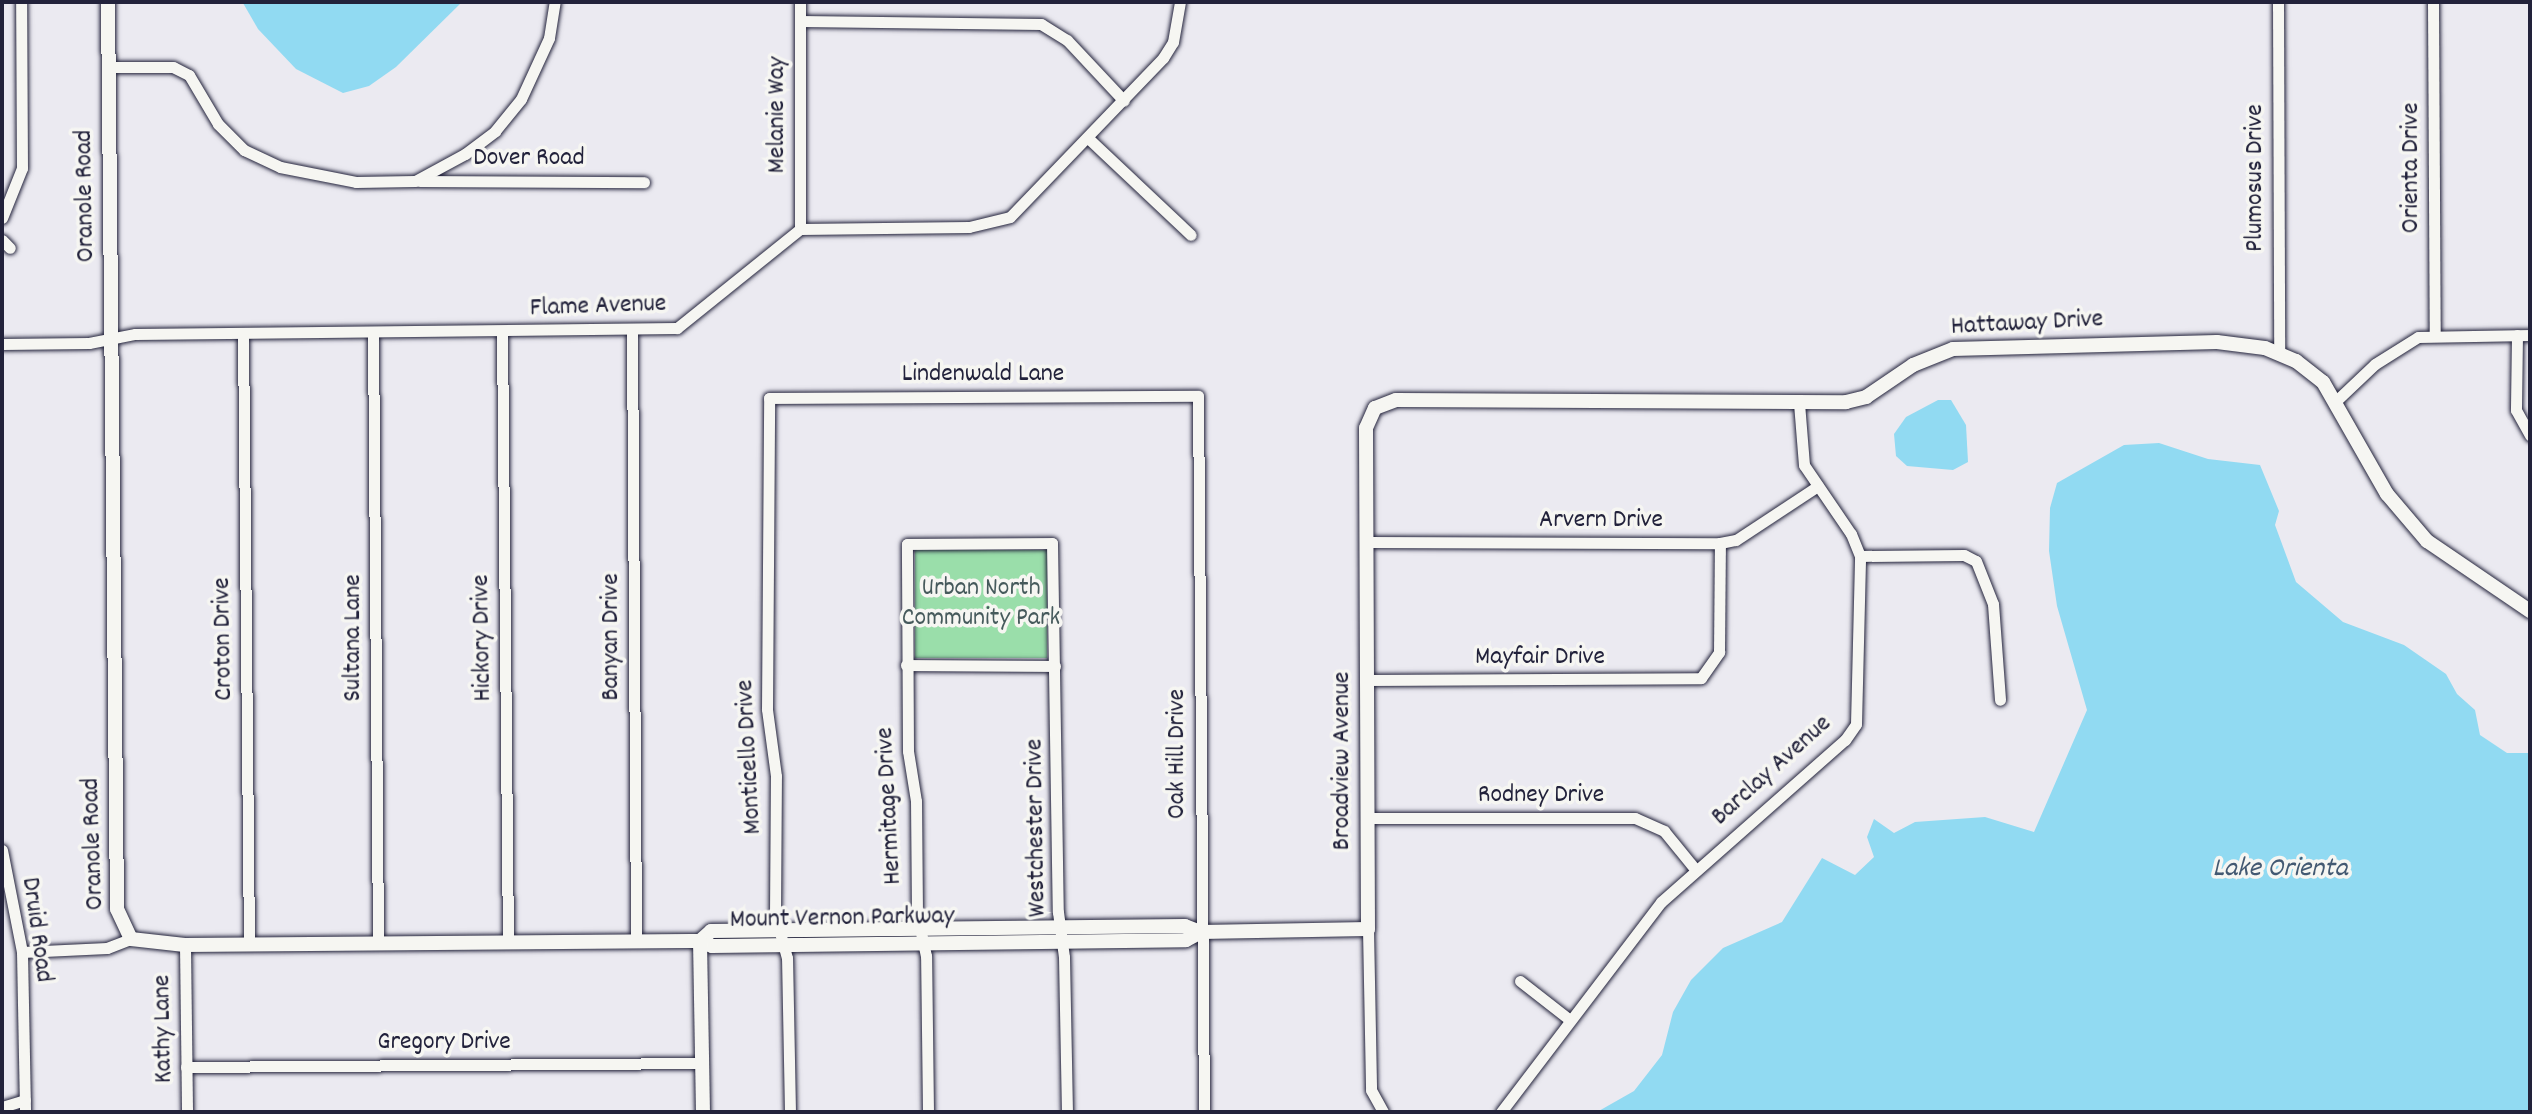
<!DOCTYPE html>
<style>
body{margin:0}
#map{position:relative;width:2532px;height:1114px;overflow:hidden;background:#ebeaf1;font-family:Dekko,sans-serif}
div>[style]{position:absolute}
.green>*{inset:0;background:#9adeaa;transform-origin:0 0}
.water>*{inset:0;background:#91daf2}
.roads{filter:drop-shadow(0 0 2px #22223b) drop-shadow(0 0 2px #22223b)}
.minor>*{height:11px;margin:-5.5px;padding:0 5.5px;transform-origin:5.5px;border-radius:5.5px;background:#f6f6f2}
.tertiary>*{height:14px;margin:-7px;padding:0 7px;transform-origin:7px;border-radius:7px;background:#f6f6f2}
span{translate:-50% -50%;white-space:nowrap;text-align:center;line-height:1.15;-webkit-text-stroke:7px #f6f6f2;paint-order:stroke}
.street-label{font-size:26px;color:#22223b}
.park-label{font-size:26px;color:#465a5c}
.water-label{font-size:28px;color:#435972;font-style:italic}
.frame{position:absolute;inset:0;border:4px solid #22223b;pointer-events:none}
</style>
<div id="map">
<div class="green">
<i style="left:915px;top:550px;width:132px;height:108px"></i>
</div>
<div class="water">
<i style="clip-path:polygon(462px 2px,396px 67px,369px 86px,343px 93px,296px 69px,258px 29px,243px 3px)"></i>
<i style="clip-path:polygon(1938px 400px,1951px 400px,1966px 425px,1968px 462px,1953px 470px,1907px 466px,1896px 456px,1894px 434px,1906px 417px)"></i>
<i style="clip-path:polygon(2159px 443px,2208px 459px,2260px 465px,2279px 511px,2275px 525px,2296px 582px,2343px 622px,2404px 645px,2446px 674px,2457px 694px,2475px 710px,2480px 735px,2507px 753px,2530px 753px,2530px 1112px,1597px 1112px,1634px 1091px,1662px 1055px,1673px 1012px,1691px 980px,1723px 948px,1782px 922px,1822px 858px,1855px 875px,1874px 857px,1867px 837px,1874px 819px,1894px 833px,1915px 822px,1985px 817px,2034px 832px,2087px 710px,2057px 606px,2049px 551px,2050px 508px,2057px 483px,2124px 445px)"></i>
</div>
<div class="roads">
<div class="minor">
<i style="left:800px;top:2px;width:227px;rotate:90deg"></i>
<i style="left:2278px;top:2px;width:351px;rotate:89.8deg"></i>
<i style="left:2433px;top:2px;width:331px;rotate:89.7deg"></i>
<i style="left:800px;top:21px;width:241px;rotate:0.7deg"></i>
<i style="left:1041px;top:24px;width:31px;rotate:32deg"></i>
<i style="left:1067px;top:40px;width:83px;rotate:46.9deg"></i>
<i style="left:109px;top:67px;width:64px"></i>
<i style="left:173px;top:67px;width:18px;rotate:27deg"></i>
<i style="left:189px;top:75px;width:57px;rotate:59.4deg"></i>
<i style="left:218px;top:124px;width:37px;rotate:45deg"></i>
<i style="left:244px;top:150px;width:40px;rotate:25deg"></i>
<i style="left:280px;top:167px;width:77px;rotate:11.2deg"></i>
<i style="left:356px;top:182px;width:59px;rotate:-1deg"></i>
<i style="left:415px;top:181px;width:57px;rotate:-28.4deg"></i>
<i style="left:465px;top:154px;width:38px;rotate:-37deg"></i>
<i style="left:495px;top:131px;width:41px;rotate:-50.9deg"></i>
<i style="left:521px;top:99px;width:67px;rotate:-65.3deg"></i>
<i style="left:549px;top:38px;width:36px;rotate:-81deg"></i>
<i style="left:1088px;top:138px;width:141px;rotate:43.3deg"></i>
<i style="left:420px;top:181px;width:224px;rotate:0.3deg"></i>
<i style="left:2px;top:218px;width:54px;rotate:-68.2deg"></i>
<i style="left:22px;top:168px;width:166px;rotate:-90.3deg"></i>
<i style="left:2px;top:240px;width:11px;rotate:45deg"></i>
<i style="left:502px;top:332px;width:611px;rotate:89.44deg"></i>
<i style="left:632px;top:332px;width:610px;rotate:89.62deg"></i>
<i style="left:243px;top:333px;width:611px;rotate:89.44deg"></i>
<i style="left:373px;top:333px;width:610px;rotate:89.53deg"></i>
<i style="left:2517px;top:335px;width:75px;rotate:90.8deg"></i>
<i style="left:2516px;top:410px;width:29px;rotate:61deg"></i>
<i style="left:2px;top:344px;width:87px;rotate:-0.7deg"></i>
<i style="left:89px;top:343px;width:47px;rotate:-11.1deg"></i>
<i style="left:135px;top:334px;width:542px;rotate:-0.63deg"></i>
<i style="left:677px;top:328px;width:158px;rotate:-38.8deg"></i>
<i style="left:800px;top:229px;width:169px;rotate:-0.7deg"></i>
<i style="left:969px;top:227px;width:42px;rotate:-13.7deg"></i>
<i style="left:1010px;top:217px;width:221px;rotate:-46.1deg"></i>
<i style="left:1163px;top:58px;width:19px;rotate:-58deg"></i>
<i style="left:1173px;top:42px;width:41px;rotate:-80.1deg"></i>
<i style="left:2337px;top:400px;width:52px;rotate:-43.5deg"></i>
<i style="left:2375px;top:364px;width:51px;rotate:-32.1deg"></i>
<i style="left:2418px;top:337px;width:112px;rotate:-1deg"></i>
<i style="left:1367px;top:542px;width:353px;rotate:0.2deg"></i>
<i style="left:1720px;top:543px;width:16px;rotate:-11deg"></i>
<i style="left:1736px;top:540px;width:98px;rotate:-33.4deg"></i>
<i style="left:1860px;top:556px;width:104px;rotate:-0.6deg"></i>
<i style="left:1964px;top:555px;width:13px;rotate:27deg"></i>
<i style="left:1976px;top:561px;width:46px;rotate:68.4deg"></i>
<i style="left:1993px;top:604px;width:96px;rotate:85.8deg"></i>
<i style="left:906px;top:665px;width:149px;rotate:0.4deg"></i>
<i style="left:1367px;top:680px;width:334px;rotate:-0.3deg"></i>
<i style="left:1701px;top:678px;width:32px;rotate:-55deg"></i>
<i style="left:1719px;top:652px;width:109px;rotate:-89.5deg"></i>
<i style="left:1367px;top:818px;width:268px"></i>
<i style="left:1635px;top:818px;width:32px;rotate:24deg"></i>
<i style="left:1664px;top:831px;width:49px;rotate:50.8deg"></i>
<i style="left:2px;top:850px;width:104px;rotate:78.9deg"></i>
<i style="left:22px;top:952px;width:160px;rotate:88.9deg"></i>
<i style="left:1368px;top:929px;width:161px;rotate:88.9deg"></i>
<i style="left:1371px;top:1090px;width:25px;rotate:61deg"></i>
<i style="left:185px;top:945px;width:167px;rotate:89.3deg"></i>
<i style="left:22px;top:952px;width:85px;rotate:-2.7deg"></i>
<i style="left:107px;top:948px;width:26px;rotate:-21deg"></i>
<i style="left:1520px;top:981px;width:63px;rotate:38deg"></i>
<i style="left:186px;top:1067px;width:517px;rotate:-0.44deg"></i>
<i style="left:2px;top:1107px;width:24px;rotate:-17deg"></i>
<i style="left:790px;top:1112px;width:154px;rotate:-91.1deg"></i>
<i style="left:787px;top:958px;width:46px;rotate:-105.3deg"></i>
<i style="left:775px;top:914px;width:138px;rotate:-89.6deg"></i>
<i style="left:776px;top:776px;width:68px;rotate:-97.7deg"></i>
<i style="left:767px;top:709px;width:311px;rotate:-89.6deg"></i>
<i style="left:769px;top:398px;width:429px;rotate:-0.3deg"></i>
<i style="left:1198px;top:396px;width:716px;rotate:89.52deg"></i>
<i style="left:928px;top:1112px;width:156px;rotate:-90.7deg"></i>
<i style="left:926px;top:956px;width:43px;rotate:-102.1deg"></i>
<i style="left:917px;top:914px;width:113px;rotate:-90.5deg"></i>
<i style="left:916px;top:801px;width:51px;rotate:-99.1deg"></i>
<i style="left:908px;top:751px;width:207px;rotate:-90.3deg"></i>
<i style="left:907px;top:544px;width:145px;rotate:-0.4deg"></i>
<i style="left:1052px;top:543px;width:369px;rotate:89.1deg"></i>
<i style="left:1058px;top:912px;width:45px;rotate:82.4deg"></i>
<i style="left:1064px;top:957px;width:155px;rotate:88.9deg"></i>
<i style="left:1501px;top:1112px;width:264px;rotate:-52.7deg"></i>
<i style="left:1661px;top:902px;width:245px;rotate:-41.4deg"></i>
<i style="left:1845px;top:740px;width:19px;rotate:-55deg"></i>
<i style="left:1856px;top:724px;width:168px;rotate:-88.6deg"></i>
<i style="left:1860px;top:556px;width:24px;rotate:-112deg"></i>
<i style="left:1851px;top:534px;width:83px;rotate:-124.3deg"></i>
<i style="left:1804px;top:465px;width:62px;rotate:-94.6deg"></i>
</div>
<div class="tertiary">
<i style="left:108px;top:2px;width:907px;rotate:89.43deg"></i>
<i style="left:117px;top:909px;width:33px;rotate:65deg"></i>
<i style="left:131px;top:939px;width:54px;rotate:6.3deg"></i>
<i style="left:185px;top:945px;width:515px;rotate:-0.45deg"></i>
<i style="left:700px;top:941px;width:13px;rotate:23deg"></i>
<i style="left:712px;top:946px;width:474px;rotate:-0.7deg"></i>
<i style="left:1186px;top:940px;width:17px;rotate:-28deg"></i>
<i style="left:700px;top:941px;width:15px;rotate:-42deg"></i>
<i style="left:711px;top:931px;width:474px;rotate:-0.6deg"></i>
<i style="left:1185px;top:926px;width:17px;rotate:21deg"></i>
<i style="left:1201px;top:932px;width:167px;rotate:-1deg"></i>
<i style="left:1368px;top:929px;width:501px;rotate:-90.23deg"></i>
<i style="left:1366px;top:428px;width:22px;rotate:-66deg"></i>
<i style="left:1375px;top:408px;width:22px;rotate:-21deg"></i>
<i style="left:1396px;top:400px;width:450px;rotate:0.3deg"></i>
<i style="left:1846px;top:402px;width:21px;rotate:-14deg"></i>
<i style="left:1866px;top:397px;width:57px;rotate:-34.2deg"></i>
<i style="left:1913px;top:365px;width:43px;rotate:-21.8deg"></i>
<i style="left:1953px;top:349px;width:264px;rotate:-1.5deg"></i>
<i style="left:2217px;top:342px;width:48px;rotate:7.1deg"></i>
<i style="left:2265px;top:348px;width:34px;rotate:23deg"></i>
<i style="left:2296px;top:361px;width:34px;rotate:38deg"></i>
<i style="left:2323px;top:382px;width:129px;rotate:60.3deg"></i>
<i style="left:2387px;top:494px;width:62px;rotate:49.6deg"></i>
<i style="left:2427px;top:541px;width:125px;rotate:34.2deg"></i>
<i style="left:700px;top:941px;width:171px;rotate:89deg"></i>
</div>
</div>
<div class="street-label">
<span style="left:778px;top:115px;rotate:-90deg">Melanie Way</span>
<span style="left:529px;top:159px">Dover Road</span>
<span style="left:2412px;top:168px;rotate:-90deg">Orienta Drive</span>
<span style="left:2256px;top:178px;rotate:-90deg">Plumosus Drive</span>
<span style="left:86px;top:196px;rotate:-91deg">Oranole Road</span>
<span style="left:598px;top:307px;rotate:-2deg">Flame Avenue</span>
<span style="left:2027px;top:324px;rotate:-3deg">Hattaway Drive</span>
<span style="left:983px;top:375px">Lindenwald Lane</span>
<span style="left:1601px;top:521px">Arvern Drive</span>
<span style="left:612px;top:637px;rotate:-90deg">Banyan Drive</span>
<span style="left:354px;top:638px;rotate:-90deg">Sultana Lane</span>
<span style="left:483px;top:638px;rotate:-91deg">Hickory Drive</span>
<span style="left:224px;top:639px;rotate:-91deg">Croton Drive</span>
<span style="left:1540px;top:658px">Mayfair Drive</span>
<span style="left:1178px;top:754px;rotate:-90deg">Oak Hill Drive</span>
<span style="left:750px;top:757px;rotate:-93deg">Monticello Drive</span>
<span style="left:1343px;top:761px;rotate:-90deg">Broadview Avenue</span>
<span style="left:1772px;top:771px;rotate:-42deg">Barclay Avenue</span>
<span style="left:1541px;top:796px">Rodney Drive</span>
<span style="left:890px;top:806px;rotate:-93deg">Hermitage Drive</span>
<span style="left:1037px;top:828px;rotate:-91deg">Westchester Drive</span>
<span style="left:94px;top:844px;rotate:-92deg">Oranole Road</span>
<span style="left:842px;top:919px;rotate:-1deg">Mount Vernon Parkway</span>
<span style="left:36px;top:930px;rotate:82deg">Druid Road</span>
<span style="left:164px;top:1029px;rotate:-91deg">Kathy Lane</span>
<span style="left:444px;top:1043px">Gregory Drive</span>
</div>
<div class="park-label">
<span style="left:981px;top:604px">Urban North<br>Community Park</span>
</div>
<div class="water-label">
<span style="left:2280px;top:870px">Lake Orienta</span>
</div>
<div class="frame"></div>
</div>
